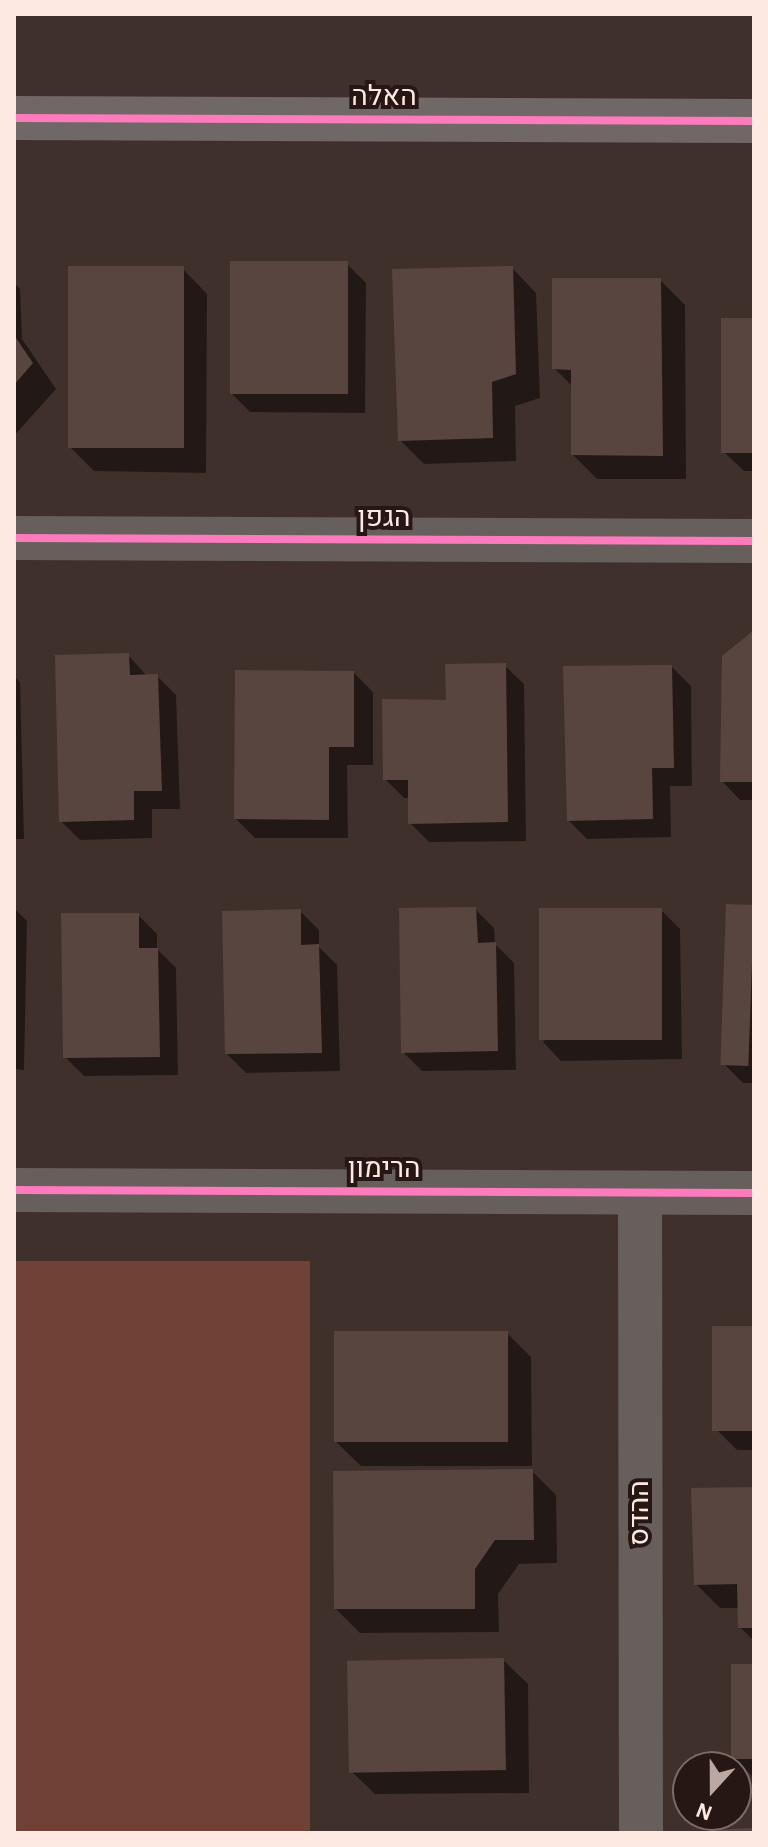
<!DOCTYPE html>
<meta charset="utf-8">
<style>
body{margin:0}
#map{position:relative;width:768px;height:1847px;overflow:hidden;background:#40302b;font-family:"Alegreya Sans",Heebo,sans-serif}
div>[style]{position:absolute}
.green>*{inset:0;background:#704135;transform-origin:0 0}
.shadow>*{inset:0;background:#0007}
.building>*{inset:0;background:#594540;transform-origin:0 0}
.street>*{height:44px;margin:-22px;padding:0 22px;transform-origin:22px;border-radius:22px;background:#665f5c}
.secondary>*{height:44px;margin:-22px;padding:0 22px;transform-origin:22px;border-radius:22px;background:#706866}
.cycleway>*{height:8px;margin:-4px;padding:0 4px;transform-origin:4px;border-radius:4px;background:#fd7abc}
span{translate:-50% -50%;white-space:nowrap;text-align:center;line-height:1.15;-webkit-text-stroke:8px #261714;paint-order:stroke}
.street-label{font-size:28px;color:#fde8e2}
.frame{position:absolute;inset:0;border:16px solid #fde8e2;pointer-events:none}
.north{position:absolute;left:672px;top:1751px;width:80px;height:80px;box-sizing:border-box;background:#261714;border:2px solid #7c6b66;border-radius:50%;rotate:201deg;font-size:22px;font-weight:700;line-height:32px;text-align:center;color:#fde8e2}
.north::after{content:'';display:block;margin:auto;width:28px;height:36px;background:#bba8a2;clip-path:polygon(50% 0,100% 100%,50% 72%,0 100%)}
</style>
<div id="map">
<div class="green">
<i style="left:14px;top:1261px;width:296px;height:572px"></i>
</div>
<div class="shadow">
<i style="clip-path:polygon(347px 264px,366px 283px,365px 413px,250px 412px,231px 393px)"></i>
<i style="clip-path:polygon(512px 268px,536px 293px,540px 398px,515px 406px,516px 461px,424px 464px,400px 440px)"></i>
<i style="clip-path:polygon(183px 269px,207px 294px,206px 473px,94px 471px,70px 447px)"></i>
<i style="clip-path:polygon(660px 280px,685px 305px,686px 479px,597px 479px,573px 455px,573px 387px,554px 368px)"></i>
<i style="clip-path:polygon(14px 283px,20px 289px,22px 339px,56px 389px,14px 436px)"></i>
<i style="clip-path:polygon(754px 320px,754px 471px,744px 471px,725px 453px)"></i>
<i style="clip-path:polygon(754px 632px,754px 800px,740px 800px,722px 781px)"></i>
<i style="clip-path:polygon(128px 655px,147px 676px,157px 676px,176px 695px,180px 809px,152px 809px,152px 838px,80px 840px,61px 821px)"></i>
<i style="clip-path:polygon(505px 666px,524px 684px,526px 841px,429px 842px,410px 823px,410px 798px,404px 798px,385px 779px,448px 702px)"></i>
<i style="clip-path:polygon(672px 667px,691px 686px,692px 786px,670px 786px,671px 837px,587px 839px,568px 820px)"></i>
<i style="clip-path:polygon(354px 673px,373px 692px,373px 765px,347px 765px,348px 838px,255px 838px,236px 819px)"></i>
<i style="clip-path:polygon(14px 676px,20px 682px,24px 839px,14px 839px)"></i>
<i style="clip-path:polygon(754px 907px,754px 1083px,743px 1083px,724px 1064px)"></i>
<i style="clip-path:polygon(14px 908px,27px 921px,24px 1070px,14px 1069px)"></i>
<i style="clip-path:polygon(475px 909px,494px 928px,495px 944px,514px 963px,516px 1070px,422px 1071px,403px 1052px)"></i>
<i style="clip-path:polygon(661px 910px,680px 929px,682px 1059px,561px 1061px,543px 1042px)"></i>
<i style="clip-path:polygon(300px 911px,319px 930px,319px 947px,337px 965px,340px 1071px,246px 1073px,227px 1054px)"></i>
<i style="clip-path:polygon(138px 915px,157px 934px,157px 949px,176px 968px,178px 1075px,84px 1076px,65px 1057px)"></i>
<i style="clip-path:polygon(754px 1328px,754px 1450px,737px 1450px,718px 1431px)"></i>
<i style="clip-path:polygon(507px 1333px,531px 1357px,532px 1466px,361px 1466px,336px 1442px)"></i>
<i style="clip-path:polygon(532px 1471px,556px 1495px,557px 1563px,519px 1564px,498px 1594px,499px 1632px,360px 1633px,336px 1609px)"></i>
<i style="clip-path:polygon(754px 1489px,754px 1641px,740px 1627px,740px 1608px,720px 1608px,696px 1584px)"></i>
<i style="clip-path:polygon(503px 1660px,528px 1684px,529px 1793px,375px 1794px,350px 1770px)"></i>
<i style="clip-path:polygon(754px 1666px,754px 1777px,753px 1777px,734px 1758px)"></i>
</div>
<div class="building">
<i style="left:230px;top:261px;width:118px;height:133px"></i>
<i style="left:68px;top:266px;width:116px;height:182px"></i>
<i style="clip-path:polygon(513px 266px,516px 374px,492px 382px,493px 438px,398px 441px,392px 269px)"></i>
<i style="clip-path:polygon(552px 278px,661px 278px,663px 456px,571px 455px,571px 370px,552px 369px)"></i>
<i style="left:754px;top:318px;width:135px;height:33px;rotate:90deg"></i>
<i style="clip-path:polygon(14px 335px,33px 363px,14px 385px)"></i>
<i style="clip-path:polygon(754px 630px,754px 782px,720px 782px,722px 656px)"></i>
<i style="clip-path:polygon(129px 653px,130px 675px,158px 674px,162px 791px,134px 791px,134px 820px,59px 822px,55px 655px)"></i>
<i style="clip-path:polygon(506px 663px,508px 822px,408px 824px,408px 780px,383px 780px,382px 699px,446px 700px,445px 664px)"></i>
<i style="clip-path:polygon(672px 665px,674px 768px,652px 768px,653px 819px,567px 821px,563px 666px)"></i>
<i style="clip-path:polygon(235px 670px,354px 671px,354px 747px,329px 747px,329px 820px,234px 819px)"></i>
<i style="left:726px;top:904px;width:28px;height:161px;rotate:2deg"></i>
<i style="clip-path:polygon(476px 907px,478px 943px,496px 942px,498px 1051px,401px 1053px,399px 908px)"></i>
<i style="left:662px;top:908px;width:132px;height:123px;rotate:90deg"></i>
<i style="clip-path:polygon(301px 909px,301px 945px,319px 944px,322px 1053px,225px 1054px,222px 911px)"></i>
<i style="clip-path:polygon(61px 913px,139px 913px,139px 948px,158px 948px,160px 1057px,63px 1058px)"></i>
<i style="left:754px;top:1326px;width:105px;height:42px;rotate:90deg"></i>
<i style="left:334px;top:1331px;width:174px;height:111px"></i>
<i style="clip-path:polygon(533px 1469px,534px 1540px,495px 1540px,475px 1569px,475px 1609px,334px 1609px,333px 1471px)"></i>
<i style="clip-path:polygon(754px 1487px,754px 1628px,738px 1628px,737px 1584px,694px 1585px,691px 1488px)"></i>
<i style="left:504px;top:1658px;width:112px;height:157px;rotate:89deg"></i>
<i style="left:731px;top:1664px;width:23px;height:95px"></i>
<i style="clip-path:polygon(754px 1828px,754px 1833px,712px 1833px,711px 1830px)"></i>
</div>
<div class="street">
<i style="left:14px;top:538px;width:740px;rotate:0.23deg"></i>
<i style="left:14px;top:1190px;width:740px;rotate:0.23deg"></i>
<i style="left:640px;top:1193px;width:640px;rotate:89.91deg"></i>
</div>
<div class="secondary">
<i style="left:14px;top:118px;width:740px;rotate:0.23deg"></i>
</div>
<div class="cycleway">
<i style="left:14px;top:118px;width:740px;rotate:0.23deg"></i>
<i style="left:14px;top:538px;width:740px;rotate:0.23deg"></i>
<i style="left:14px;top:1190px;width:740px;rotate:0.23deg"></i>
</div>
<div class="street-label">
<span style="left:384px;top:97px">האלה</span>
<span style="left:384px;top:518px">הגפן</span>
<span style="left:384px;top:1169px">הרימון</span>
<span style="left:640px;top:1513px;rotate:-90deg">ההדס</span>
</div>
<div class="frame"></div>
<div class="north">N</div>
</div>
